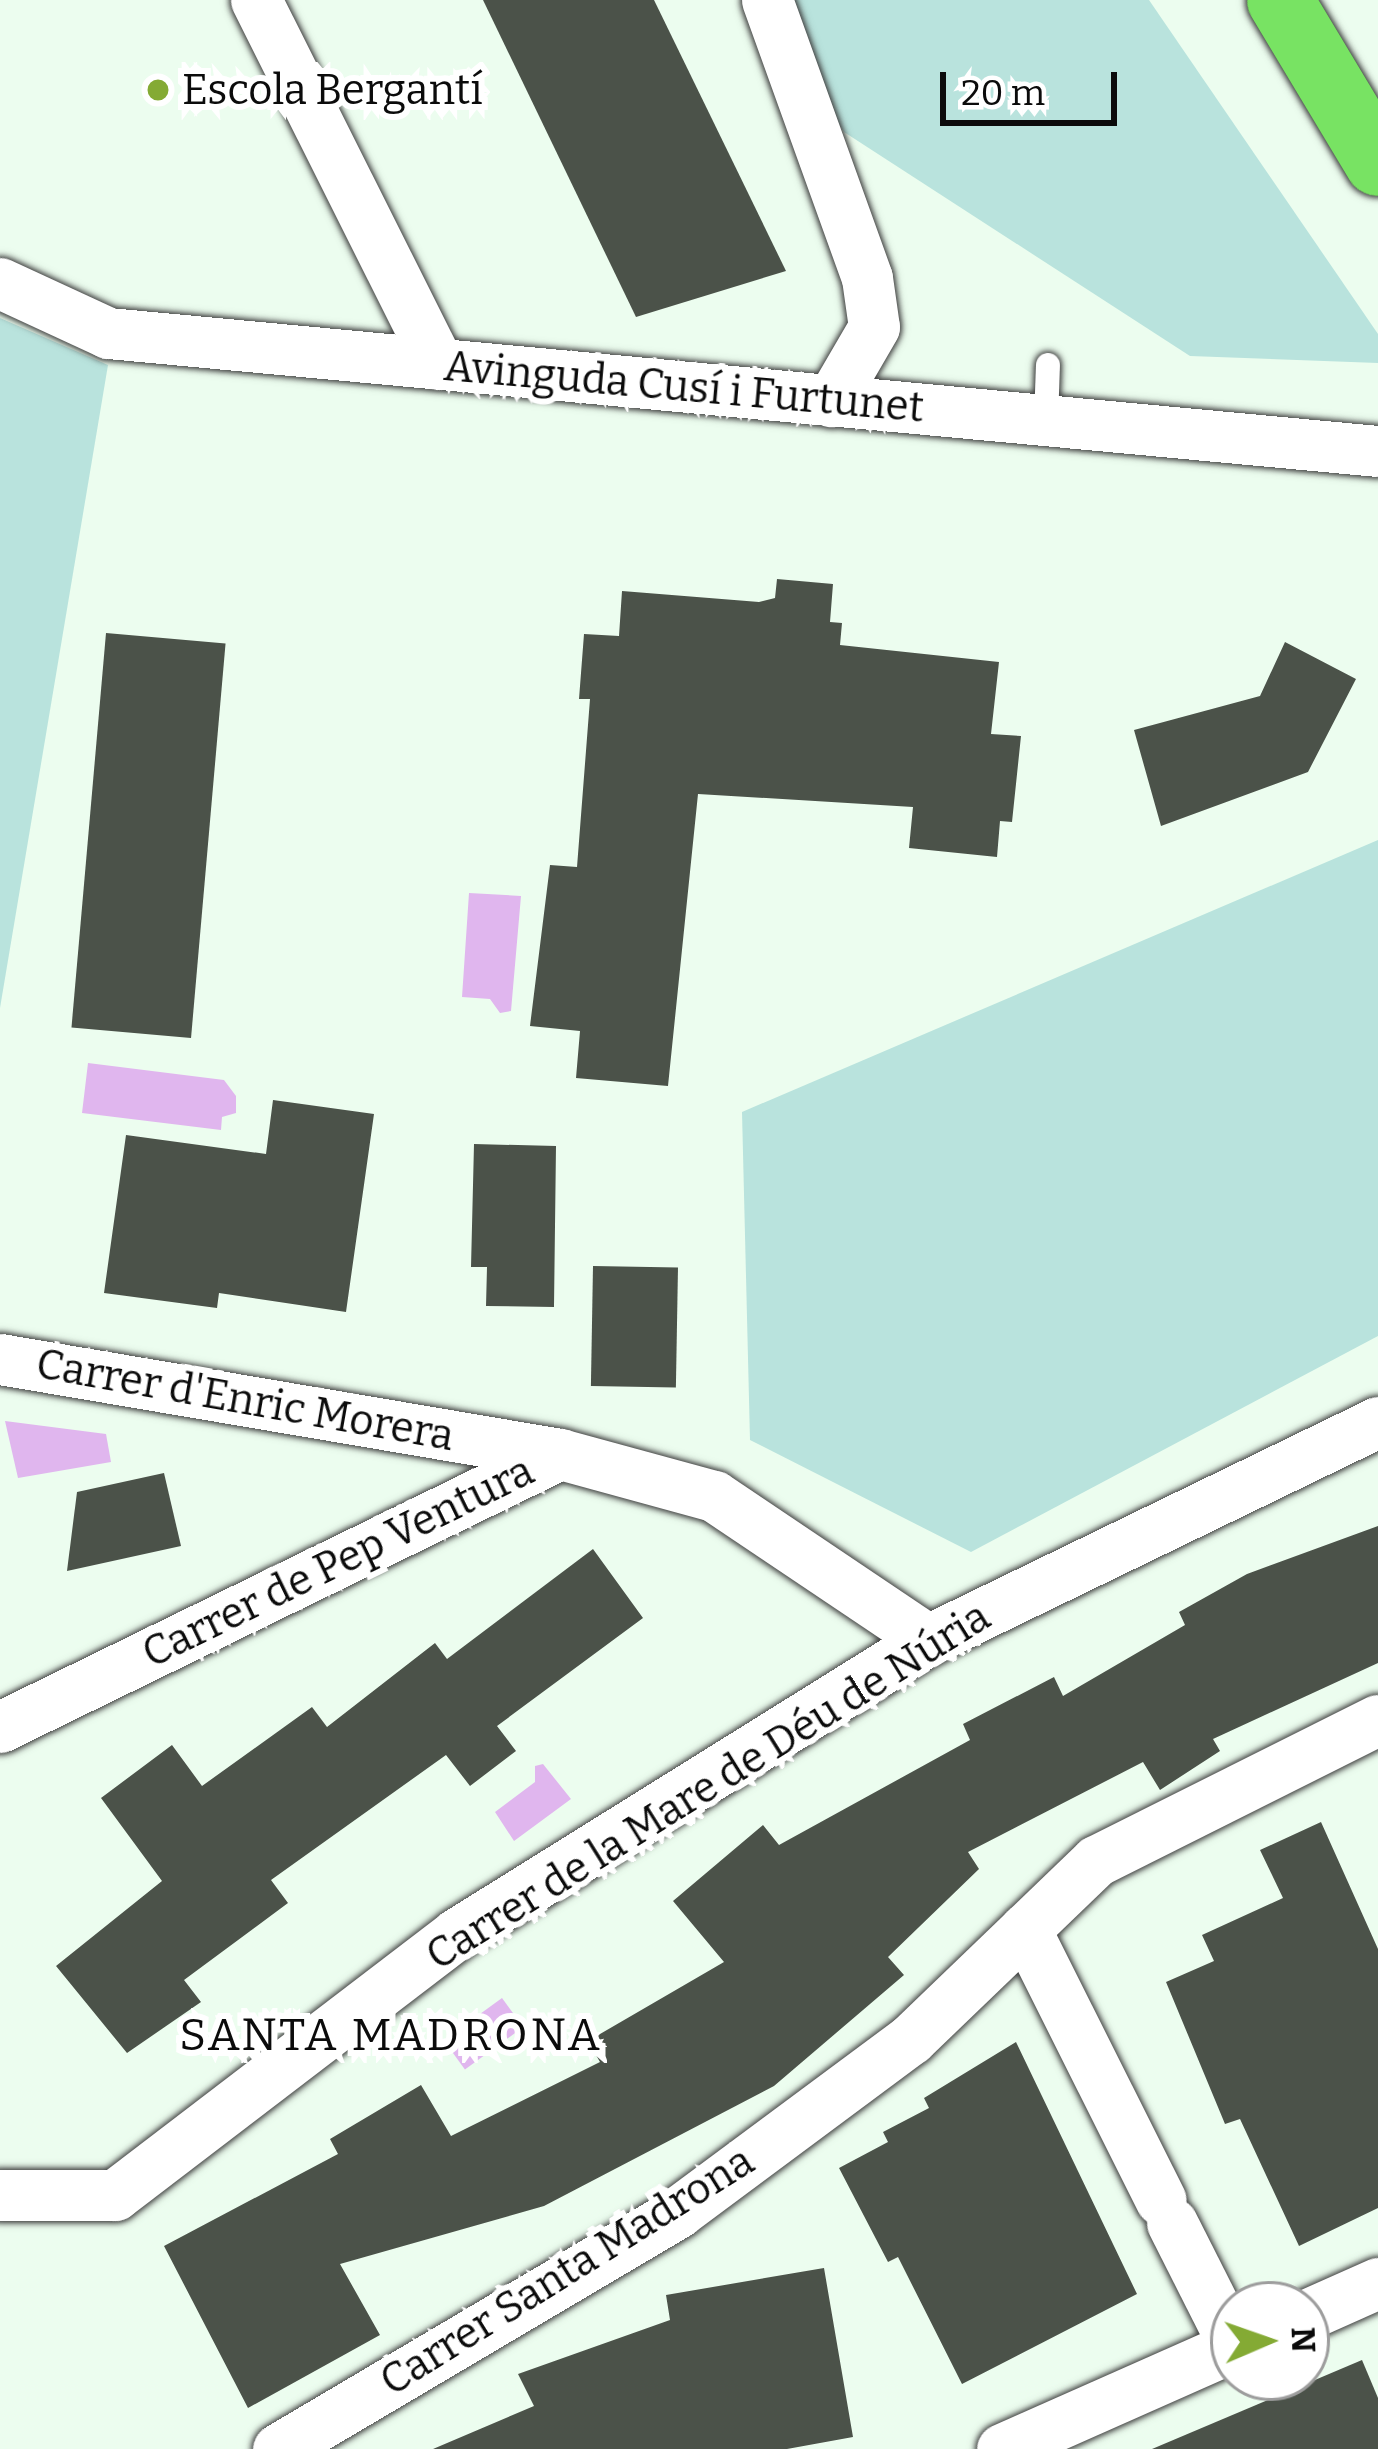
<!DOCTYPE html>
<meta charset="utf-8">
<style>
body{margin:0}
#map{position:relative;width:1378px;height:2449px;overflow:hidden;background:#ecfdef;font-family:Bitter,serif}
div>[style]{position:absolute}
.green>*{inset:0;background:#b9e3dd}
.water>*{inset:0;background:#e0b6ee;transform-origin:0 0}
.building>*{inset:0;background:#4b5249;transform-origin:0 0}
.roads{filter:drop-shadow(0 0 3px #3e3e3e) drop-shadow(0 0 3px #3e3e3e)}
.service>*{height:24px;margin:-12px;padding:0 12px;transform-origin:12px;border-radius:12px;background:#fff}
.minor>*{height:51px;margin:-25.5px;padding:0 25.5px;transform-origin:25.5px;border-radius:25.5px;background:#fff}
.motorway>*{height:66px;margin:-33px;padding:0 33px;transform-origin:33px;border-radius:33px;background:#78e363}
.dots>*{width:33px;height:33px;translate:-50% -50%;box-sizing:border-box;border:6px solid #fff;border-radius:50%}
span{translate:-50% -50%;white-space:nowrap;text-align:center;line-height:1.15;-webkit-text-stroke:12px #fff;paint-order:stroke}
.poi-label{font-size:42px;color:#0b0b0b}
.left{translate:0 -50%;text-align:left}
.street-label{font-size:42px;color:#0b0b0b}
.neighbourhood-label{font-size:45px;color:#0b0b0b;letter-spacing:3px}
.north{position:absolute;left:1210px;top:2281px;width:120px;height:120px;box-sizing:border-box;background:#fff;border:3px solid #9d9d9d;border-radius:50%;rotate:88deg;font-size:33px;font-weight:700;line-height:48px;text-align:center;color:#0b0b0b}
.north::after{content:'';display:block;margin:auto;width:42px;height:54px;background:#84aa34;clip-path:polygon(50% 0,100% 100%,50% 72%,0 100%)}
.scale{position:absolute;left:940px;top:72px;width:177px;height:54px;box-sizing:border-box;border:6px solid #0b0b0b;border-top:0;padding-left:15px;font-size:36px;line-height:42px;white-space:nowrap;color:#0b0b0b;-webkit-text-stroke:9px #fff;paint-order:stroke}
</style>
<div id="map">
<div class="green">
<i style="clip-path:polygon(759px 0,1149px 0,1378px 334px,1378px 363px,1190px 356px,844px 132px)"></i>
<i style="clip-path:polygon(0 318px,108px 365px,0 1008px)"></i>
<i style="clip-path:polygon(1378px 840px,1378px 1336px,971px 1552px,750px 1440px,742px 1112px)"></i>
</div>
<div class="water">
<i style="clip-path:polygon(469px 893px,521px 896px,511px 1011px,500px 1013px,490px 999px,462px 997px)"></i>
<i style="clip-path:polygon(88px 1063px,224px 1080px,236px 1096px,236px 1113px,222px 1117px,221px 1130px,82px 1113px)"></i>
<i style="clip-path:polygon(5px 1421px,106px 1434px,111px 1462px,18px 1478px)"></i>
<i style="clip-path:polygon(543px 1764px,571px 1799px,514px 1841px,495px 1812px,535px 1782px,535px 1766px)"></i>
<i style="left:502px;top:1998px;width:36px;height:72px;rotate:54deg"></i>
</div>
<div class="building">
<i style="clip-path:polygon(483px 0,654px 0,786px 271px,636px 317px)"></i>
<i style="clip-path:polygon(777px 579px,833px 584px,830px 622px,842px 623px,840px 645px,999px 662px,991px 734px,1021px 736px,1012px 822px,1000px 821px,997px 857px,909px 848px,913px 807px,698px 794px,668px 1086px,576px 1078px,580px 1031px,530px 1026px,550px 865px,577px 867px,590px 699px,579px 699px,584px 634px,619px 636px,622px 591px,759px 602px,775px 598px)"></i>
<i style="left:106px;top:633px;width:120px;height:396px;rotate:5deg"></i>
<i style="clip-path:polygon(1285px 642px,1356px 679px,1308px 772px,1161px 826px,1134px 730px,1260px 696px)"></i>
<i style="clip-path:polygon(273px 1100px,374px 1114px,346px 1312px,219px 1293px,217px 1308px,104px 1293px,126px 1135px,266px 1154px)"></i>
<i style="clip-path:polygon(474px 1144px,556px 1146px,554px 1307px,486px 1306px,487px 1267px,471px 1267px)"></i>
<i style="left:593px;top:1266px;width:85px;height:120px;rotate:1deg"></i>
<i style="clip-path:polygon(164px 1473px,181px 1546px,67px 1571px,77px 1492px)"></i>
<i style="clip-path:polygon(1378px 1526px,1378px 1663px,1213px 1739px,1220px 1751px,1160px 1790px,1143px 1762px,968px 1852px,979px 1869px,888px 1957px,904px 1975px,774px 2086px,544px 2206px,340px 2264px,380px 2335px,248px 2408px,164px 2246px,338px 2154px,330px 2139px,421px 2085px,451px 2136px,600px 2062px,588px 2041px,724px 1962px,673px 1901px,763px 1825px,779px 1845px,970px 1740px,963px 1724px,1054px 1677px,1063px 1696px,1185px 1625px,1179px 1612px,1247px 1574px)"></i>
<i style="clip-path:polygon(593px 1549px,643px 1618px,497px 1726px,516px 1751px,470px 1786px,446px 1755px,271px 1880px,288px 1903px,184px 1980px,201px 2002px,127px 2053px,56px 1966px,162px 1881px,101px 1798px,172px 1745px,202px 1786px,312px 1707px,327px 1727px,435px 1643px,447px 1659px)"></i>
<i style="clip-path:polygon(1321px 1822px,1378px 1949px,1378px 2208px,1299px 2246px,1240px 2119px,1225px 2124px,1166px 1982px,1214px 1961px,1202px 1935px,1283px 1898px,1260px 1850px)"></i>
<i style="clip-path:polygon(1016px 2042px,1137px 2294px,962px 2384px,898px 2257px,888px 2262px,839px 2168px,888px 2142px,883px 2132px,929px 2108px,924px 2098px)"></i>
<i style="clip-path:polygon(824px 2268px,853px 2437px,787px 2449px,433px 2449px,534px 2406px,518px 2374px,670px 2320px,666px 2295px)"></i>
<i style="clip-path:polygon(1362px 2360px,1378px 2398px,1378px 2449px,1152px 2449px)"></i>
</div>
<div class="roads">
<div class="service">
<i style="left:1046px;top:421px;width:56px;rotate:-88deg"></i>
</div>
<div class="minor">
<i style="left:256px;top:0;width:407px;rotate:63.4deg"></i>
<i style="left:767px;top:0;width:295px;rotate:70.2deg"></i>
<i style="left:867px;top:278px;width:49px;rotate:81.9deg"></i>
<i style="left:874px;top:327px;width:86px;rotate:120.2deg"></i>
<i style="left:0;top:283px;width:119px;rotate:24.8deg"></i>
<i style="left:108px;top:333px;width:1275px;rotate:5.31deg"></i>
<i style="left:0;top:1359px;width:568px;rotate:9.63deg"></i>
<i style="left:560px;top:1454px;width:160px;rotate:15.3deg"></i>
<i style="left:714px;top:1496px;width:258px;rotate:33.9deg"></i>
<i style="left:0;top:1727px;width:623px;rotate:-25.99deg"></i>
<i style="left:1025px;top:1929px;width:303px;rotate:63.4deg"></i>
<i style="left:0;top:2195px;width:115px"></i>
<i style="left:115px;top:2195px;width:429px;rotate:-37.4deg"></i>
<i style="left:456px;top:1934px;width:556px;rotate:-31.92deg"></i>
<i style="left:928px;top:1640px;width:500px;rotate:-25.85deg"></i>
<i style="left:1172px;top:2223px;width:138px;rotate:63.2deg"></i>
<i style="left:1306px;top:2315px;width:79px;rotate:-24deg"></i>
<i style="left:278px;top:2449px;width:465px;rotate:-30.6deg"></i>
<i style="left:678px;top:2212px;width:290px;rotate:-36.6deg"></i>
<i style="left:911px;top:2039px;width:257px;rotate:-43.9deg"></i>
<i style="left:1096px;top:1861px;width:315px;rotate:-26.6deg"></i>
<i style="left:1002px;top:2449px;width:254px;rotate:-23.9deg"></i>
</div>
<div class="motorway">
<i style="left:1280px;top:0;width:190px;rotate:59deg"></i>
</div>
</div>
<div class="dots">
<i style="left:158px;top:90px;background:#84aa34"></i>
</div>
<div class="poi-label">
<span class="left" style="left:182px;top:90px">Escola Bergantí</span>
</div>
<div class="street-label">
<span style="left:684px;top:387px;rotate:5deg">Avinguda Cusí i Furtunet</span>
<span style="left:245px;top:1400px;rotate:10deg">Carrer d'Enric Morera</span>
<span style="left:338px;top:1562px;rotate:-26deg">Carrer de Pep Ventura</span>
<span style="left:708px;top:1786px;rotate:-32deg">Carrer de la Mare de Déu de Núria</span>
<span style="left:567px;top:2271px;rotate:-32deg">Carrer Santa Madrona</span>
</div>
<div class="neighbourhood-label">
<span style="left:391px;top:2036px">SANTA MADRONA</span>
</div>
<div class="north">N</div>
<div class="scale">20 m</div>
</div>
